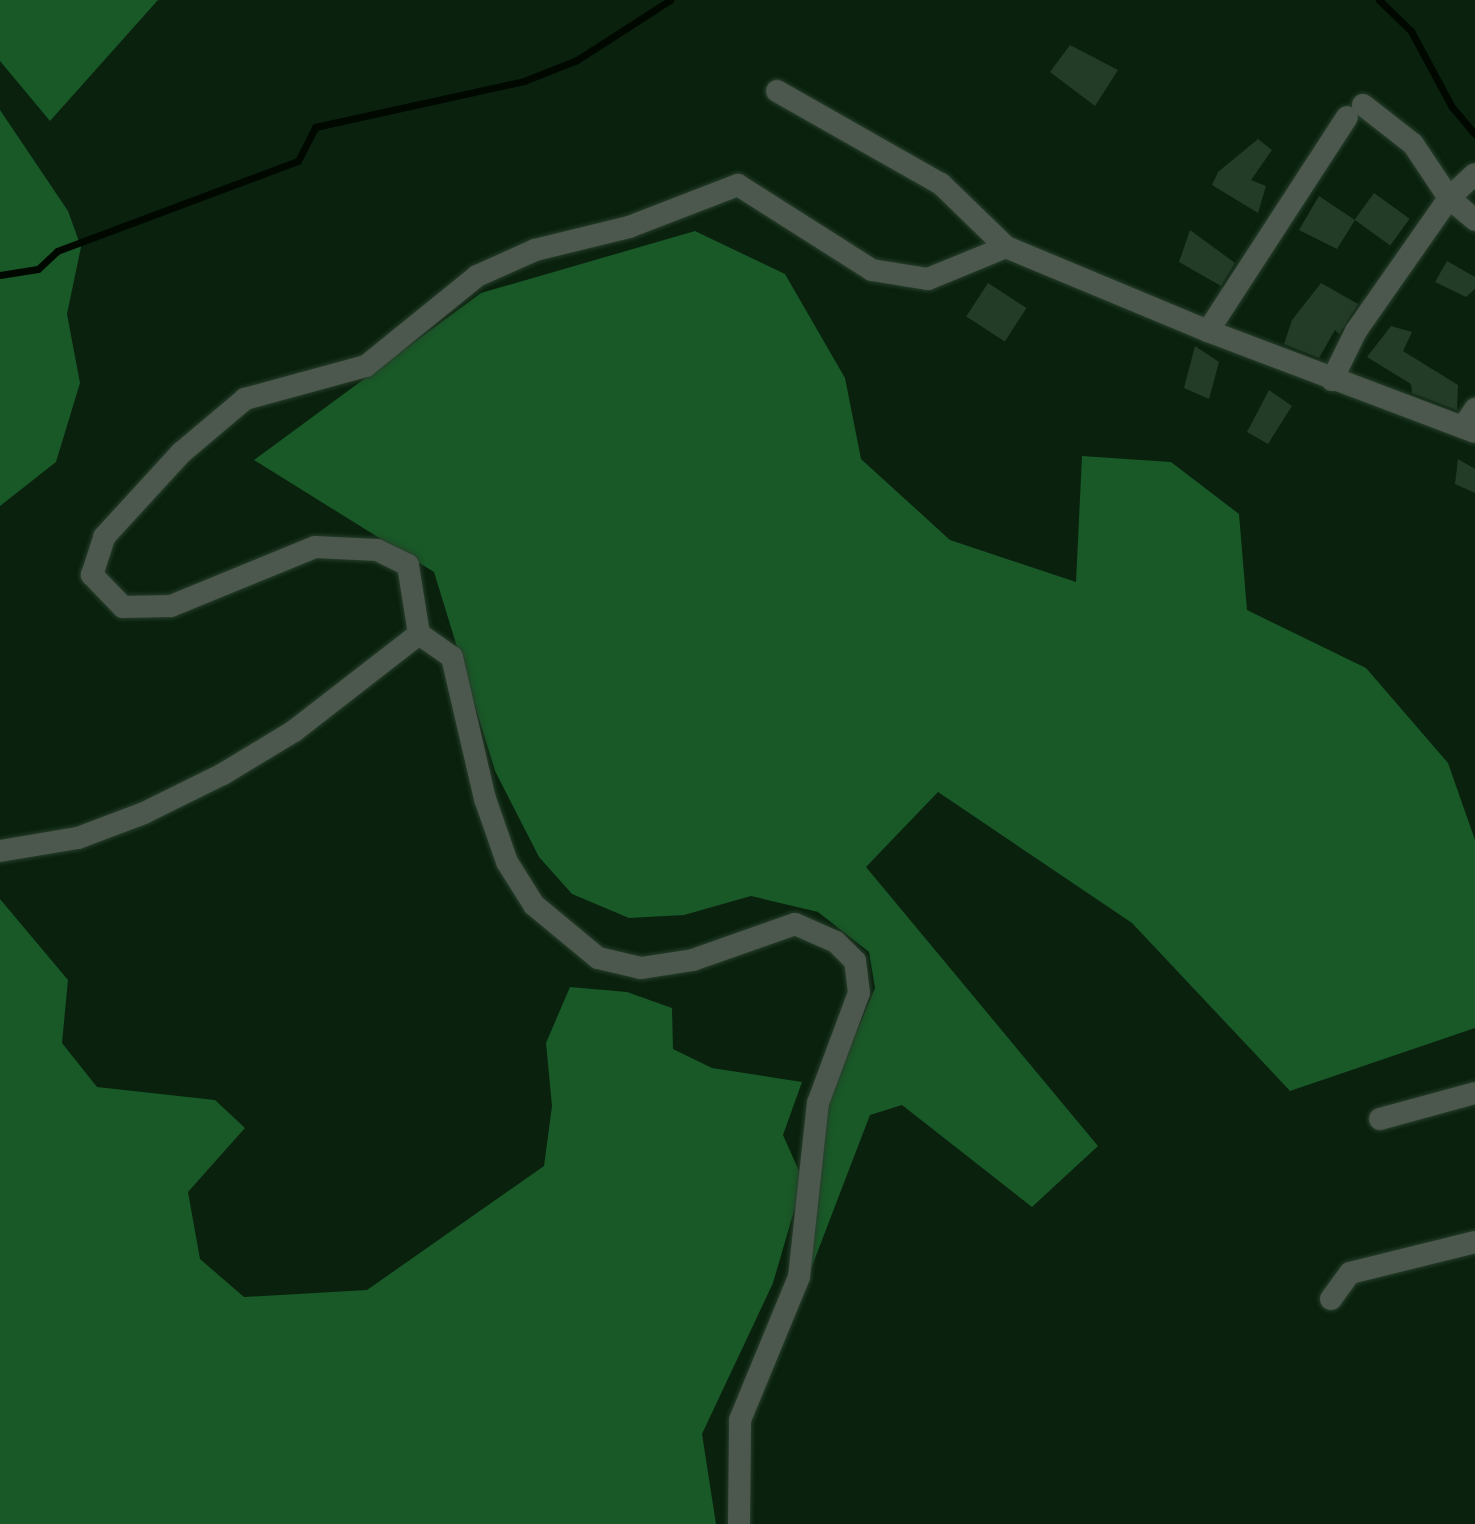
<!DOCTYPE html>
<style>
body{margin:0}
#map{position:relative;width:1475px;height:1524px;overflow:hidden;background:#09210d;font-family:"Zilla Slab",serif}
div>[style]{position:absolute}
.forest>*{inset:0;background:#195827}
.stream>*{height:7px;margin:-3.5px;padding:0 3.5px;transform-origin:3.5px;border-radius:3.5px;background:#000800}
.building>*{inset:0;background:#233c27;transform-origin:0 0}
.roads{filter:drop-shadow(0 0 2px #273e2b) drop-shadow(0 0 2px #273e2b)}
.minor>*{height:22px;margin:-11px;padding:0 11px;transform-origin:11px;border-radius:11px;background:#4c584d}
span{translate:-50% -50%;white-space:nowrap;text-align:center;line-height:1.15;-webkit-text-stroke:6px #021705;paint-order:stroke}
</style>
<div id="map">
<div class="forest">
<i style="clip-path:polygon(0 0,158px 0,50px 121px,0 61px)"></i>
<i style="clip-path:polygon(0 110px,68px 211px,81px 247px,67px 314px,80px 383px,56px 462px,0 506px)"></i>
<i style="clip-path:polygon(695px 231px,785px 274px,845px 378px,861px 459px,950px 540px,1076px 582px,1082px 456px,1171px 462px,1239px 514px,1247px 610px,1366px 668px,1448px 763px,1475px 840px,1475px 1028px,1290px 1091px,1132px 923px,938px 792px,866px 867px,1098px 1146px,1032px 1207px,902px 1105px,870px 1115px,784px 1339px,825px 1108px,875px 988px,869px 952px,818px 912px,751px 896px,684px 915px,629px 918px,572px 894px,539px 857px,495px 771px,434px 572px,254px 460px,481px 293px)"></i>
<i style="clip-path:polygon(0 899px,68px 980px,62px 1043px,97px 1087px,215px 1100px,245px 1128px,188px 1192px,200px 1259px,244px 1297px,367px 1290px,544px 1166px,552px 1106px,546px 1043px,570px 987px,627px 992px,672px 1008px,673px 1049px,712px 1068px,802px 1082px,783px 1135px,803px 1180px,773px 1283px,702px 1434px,716px 1524px,0 1524px)"></i>
</div>
<div class="stream">
<i style="left:1379px;top:0;width:45px;rotate:44.1deg"></i>
<i style="left:1411px;top:31px;width:86px;rotate:61.7deg"></i>
<i style="left:1452px;top:107px;width:35px;rotate:50deg"></i>
<i style="left:0;top:275px;width:38px;rotate:-9deg"></i>
<i style="left:38px;top:269px;width:26px;rotate:-43deg"></i>
<i style="left:57px;top:251px;width:257px;rotate:-20.5deg"></i>
<i style="left:298px;top:161px;width:38px;rotate:-63deg"></i>
<i style="left:315px;top:127px;width:214px;rotate:-12.4deg"></i>
<i style="left:524px;top:81px;width:57px;rotate:-21.6deg"></i>
<i style="left:577px;top:60px;width:111px;rotate:-32.8deg"></i>
</div>
<div class="building">
<i style="clip-path:polygon(1070px 45px,1118px 70px,1095px 106px,1050px 72px)"></i>
<i style="clip-path:polygon(1258px 139px,1272px 150px,1251px 180px,1266px 186px,1258px 213px,1212px 185px,1218px 172px)"></i>
<i style="left:1374px;top:193px;width:44px;height:33px;rotate:36deg"></i>
<i style="clip-path:polygon(1319px 196px,1355px 220px,1337px 249px,1299px 230px)"></i>
<i style="clip-path:polygon(1190px 230px,1235px 263px,1221px 286px,1179px 262px)"></i>
<i style="clip-path:polygon(1447px 261px,1475px 277px,1475px 289px,1466px 297px,1435px 282px)"></i>
<i style="left:988px;top:283px;width:46px;height:40px;rotate:33deg"></i>
<i style="clip-path:polygon(1321px 283px,1358px 304px,1339px 334px,1335px 330px,1319px 358px,1284px 344px,1292px 320px)"></i>
<i style="clip-path:polygon(1391px 326px,1412px 332px,1403px 351px,1458px 385px,1457px 410px,1412px 393px,1411px 384px,1367px 357px)"></i>
<i style="clip-path:polygon(1195px 346px,1219px 362px,1209px 399px,1184px 388px)"></i>
<i style="clip-path:polygon(1269px 390px,1292px 406px,1268px 444px,1247px 432px)"></i>
<i style="clip-path:polygon(1458px 459px,1475px 469px,1475px 493px,1455px 484px)"></i>
</div>
<div class="roads">
<div class="minor">
<i style="left:777px;top:91px;width:189px;rotate:29.6deg"></i>
<i style="left:941px;top:184px;width:91px;rotate:44.1deg"></i>
<i style="left:1363px;top:105px;width:63px;rotate:38deg"></i>
<i style="left:1413px;top:144px;width:65px;rotate:56.3deg"></i>
<i style="left:1449px;top:198px;width:34px;rotate:40deg"></i>
<i style="left:1208px;top:331px;width:255px;rotate:-57deg"></i>
<i style="left:1332px;top:380px;width:55px;rotate:-63.9deg"></i>
<i style="left:1356px;top:331px;width:162px;rotate:-55deg"></i>
<i style="left:1449px;top:198px;width:35px;rotate:-43deg"></i>
<i style="left:1463px;top:427px;width:22px;rotate:-56deg"></i>
<i style="left:0;top:851px;width:79px;rotate:-9.5deg"></i>
<i style="left:78px;top:838px;width:71px;rotate:-20.7deg"></i>
<i style="left:144px;top:813px;width:88px;rotate:-26.3deg"></i>
<i style="left:223px;top:774px;width:83px;rotate:-31.2deg"></i>
<i style="left:294px;top:731px;width:158px;rotate:-37.8deg"></i>
<i style="left:1380px;top:1119px;width:98px;rotate:-15.3deg"></i>
<i style="left:1331px;top:1299px;width:32px;rotate:-54deg"></i>
<i style="left:1350px;top:1273px;width:129px;rotate:-13.9deg"></i>
<i style="left:739px;top:1524px;width:104px;rotate:-89.4deg"></i>
<i style="left:740px;top:1420px;width:155px;rotate:-67.6deg"></i>
<i style="left:799px;top:1277px;width:175px;rotate:-83.8deg"></i>
<i style="left:818px;top:1103px;width:117px;rotate:-69.6deg"></i>
<i style="left:859px;top:993px;width:32px;rotate:-97deg"></i>
<i style="left:855px;top:961px;width:27px;rotate:-135deg"></i>
<i style="left:836px;top:942px;width:45px;rotate:-156.3deg"></i>
<i style="left:795px;top:924px;width:108px;rotate:160.6deg"></i>
<i style="left:693px;top:960px;width:53px;rotate:171.3deg"></i>
<i style="left:641px;top:968px;width:44px;rotate:-166.9deg"></i>
<i style="left:598px;top:958px;width:83px;rotate:-140.4deg"></i>
<i style="left:534px;top:905px;width:51px;rotate:-122.1deg"></i>
<i style="left:507px;top:862px;width:67px;rotate:-109.2deg"></i>
<i style="left:485px;top:799px;width:146px;rotate:-103.1deg"></i>
<i style="left:452px;top:657px;width:40px;rotate:-145.1deg"></i>
<i style="left:419px;top:634px;width:70px;rotate:-99.1deg"></i>
<i style="left:408px;top:565px;width:34px;rotate:-154deg"></i>
<i style="left:377px;top:550px;width:62px;rotate:-177.2deg"></i>
<i style="left:315px;top:547px;width:156px;rotate:157.7deg"></i>
<i style="left:171px;top:606px;width:48px;rotate:178.8deg"></i>
<i style="left:123px;top:607px;width:45px;rotate:-134.1deg"></i>
<i style="left:92px;top:575px;width:40px;rotate:-72deg"></i>
<i style="left:104px;top:537px;width:114px;rotate:-47.5deg"></i>
<i style="left:181px;top:453px;width:84px;rotate:-40.2deg"></i>
<i style="left:245px;top:399px;width:125px;rotate:-15.3deg"></i>
<i style="left:366px;top:366px;width:143px;rotate:-39deg"></i>
<i style="left:477px;top:276px;width:64px;rotate:-24.1deg"></i>
<i style="left:535px;top:250px;width:97px;rotate:-13.7deg"></i>
<i style="left:629px;top:227px;width:117px;rotate:-21.1deg"></i>
<i style="left:738px;top:185px;width:159px;rotate:32.4deg"></i>
<i style="left:872px;top:270px;width:57px;rotate:9.1deg"></i>
<i style="left:928px;top:279px;width:84px;rotate:-22.3deg"></i>
<i style="left:1006px;top:247px;width:219px;rotate:22.6deg"></i>
<i style="left:1208px;top:331px;width:285px;rotate:20.7deg"></i>
</div>
</div>
</div>
